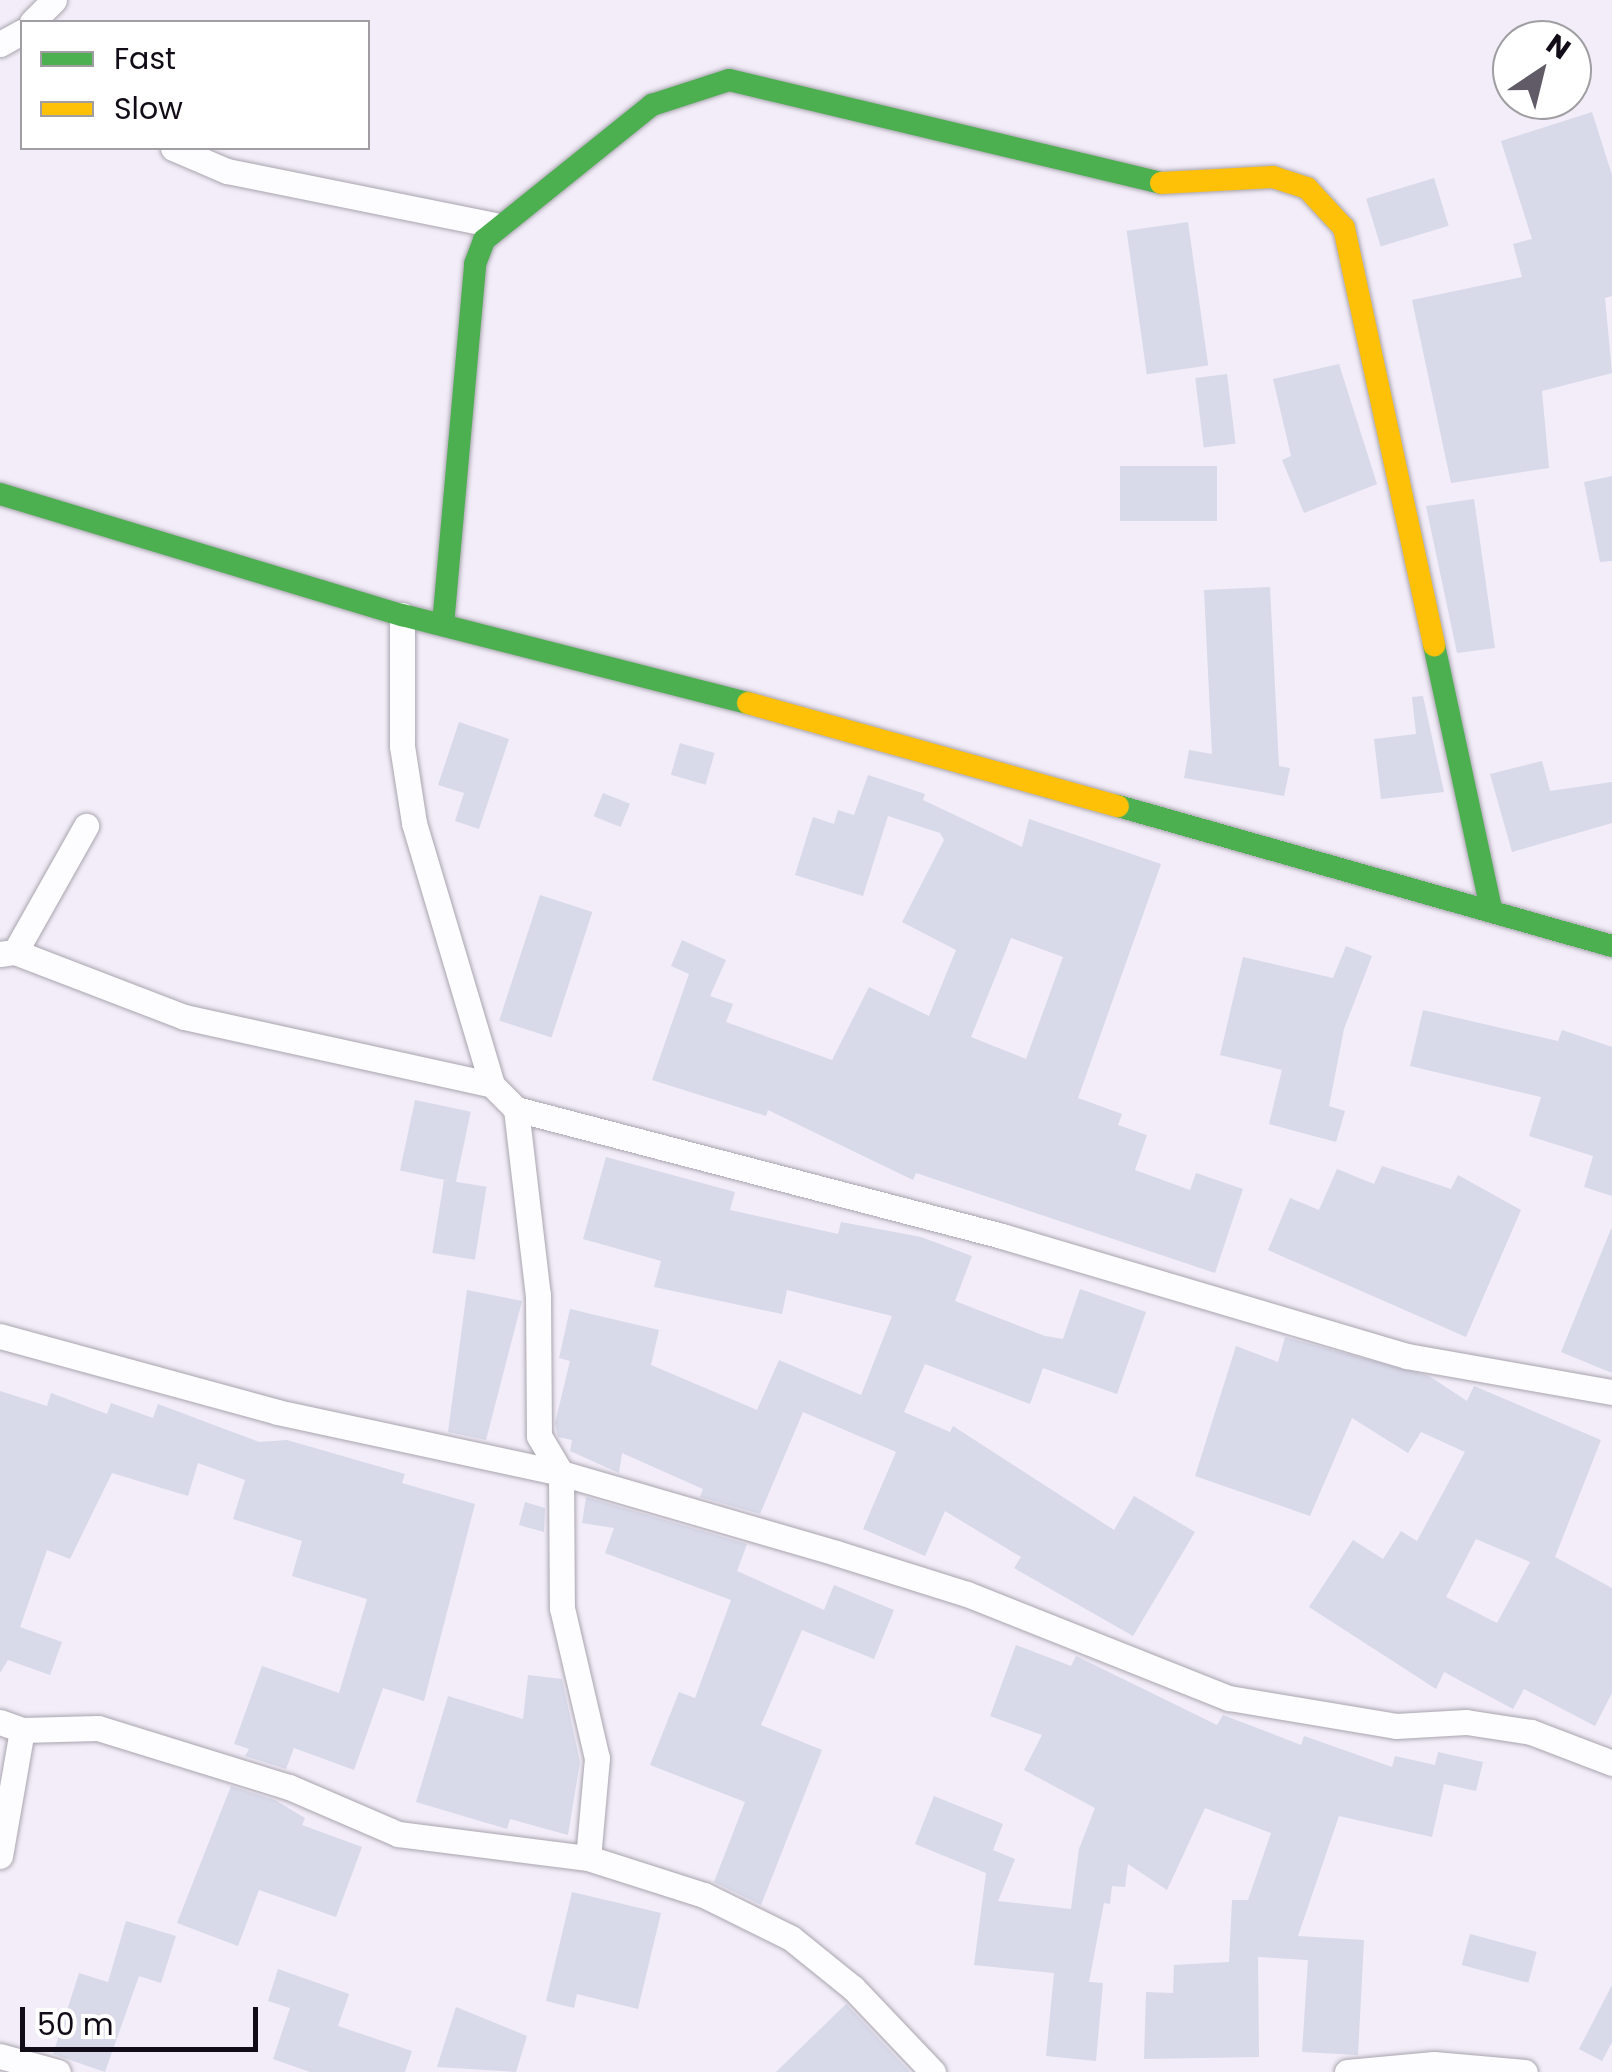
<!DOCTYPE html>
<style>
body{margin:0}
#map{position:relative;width:1612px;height:2072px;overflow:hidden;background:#f2edf8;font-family:Poppins,sans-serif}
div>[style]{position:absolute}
.building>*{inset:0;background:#d8d9e9;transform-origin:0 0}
.roads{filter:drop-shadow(0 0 2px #a9a5af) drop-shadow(0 0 2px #a9a5af)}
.street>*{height:25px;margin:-12.5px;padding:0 12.5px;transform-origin:12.5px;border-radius:12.5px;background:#fdfcfe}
.fast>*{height:22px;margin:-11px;padding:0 11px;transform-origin:11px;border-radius:11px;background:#4caf50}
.slow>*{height:22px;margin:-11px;padding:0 11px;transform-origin:11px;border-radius:11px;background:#ffc107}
span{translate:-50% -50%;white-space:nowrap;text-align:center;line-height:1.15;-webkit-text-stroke:9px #fff;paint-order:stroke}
.legend{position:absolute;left:20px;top:20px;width:350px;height:130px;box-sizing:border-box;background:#fff;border:2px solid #a09ea2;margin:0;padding:12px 18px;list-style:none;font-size:30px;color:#110c17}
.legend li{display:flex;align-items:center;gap:20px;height:50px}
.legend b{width:50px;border:2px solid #a09ea2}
.north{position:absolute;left:1492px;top:20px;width:100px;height:100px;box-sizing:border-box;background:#fff;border:2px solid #a09ea2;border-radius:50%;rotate:35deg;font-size:28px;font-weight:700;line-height:40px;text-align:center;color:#110c17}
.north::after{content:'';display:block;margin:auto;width:35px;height:45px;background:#605b66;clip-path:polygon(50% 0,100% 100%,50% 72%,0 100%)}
.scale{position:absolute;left:20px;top:2007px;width:238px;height:45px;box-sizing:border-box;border:5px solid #110c17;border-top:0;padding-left:12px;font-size:30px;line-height:35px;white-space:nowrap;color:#110c17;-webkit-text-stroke:8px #fff;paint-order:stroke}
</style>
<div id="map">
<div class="building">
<i style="clip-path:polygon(1592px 112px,1612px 175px,1612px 296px,1605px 298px,1612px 373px,1542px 391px,1549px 468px,1451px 483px,1412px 300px,1522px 277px,1513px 244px,1532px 239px,1501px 141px)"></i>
<i style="left:1434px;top:178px;width:50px;height:71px;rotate:73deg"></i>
<i style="left:1188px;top:222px;width:145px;height:62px;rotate:82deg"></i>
<i style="clip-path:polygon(1339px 364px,1377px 484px,1304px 513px,1282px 460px,1291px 456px,1273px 379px)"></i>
<i style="left:1227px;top:374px;width:70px;height:32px;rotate:83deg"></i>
<i style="left:1120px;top:466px;width:97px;height:55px"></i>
<i style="clip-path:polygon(1612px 476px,1612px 561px,1600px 562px,1584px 482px)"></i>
<i style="clip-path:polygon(1474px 499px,1495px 648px,1457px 653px,1426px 506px)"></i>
<i style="clip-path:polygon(1270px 587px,1279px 766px,1290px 768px,1284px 796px,1184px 778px,1189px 750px,1212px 754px,1204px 590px)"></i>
<i style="clip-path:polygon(1423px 696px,1444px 792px,1381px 799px,1374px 739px,1416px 734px,1412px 697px)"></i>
<i style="clip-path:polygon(459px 722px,509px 739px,479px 829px,455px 821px,464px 793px,438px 785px)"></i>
<i style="left:680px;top:743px;width:36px;height:33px;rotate:16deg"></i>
<i style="clip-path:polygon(1542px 761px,1550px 791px,1612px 782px,1612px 823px,1512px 852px,1490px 774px)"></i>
<i style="clip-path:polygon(evenodd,868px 775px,925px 794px,923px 800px,1022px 847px,1029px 819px,1161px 864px,1078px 1098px,1122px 1114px,1118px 1125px,1147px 1135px,1135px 1170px,1190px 1190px,1196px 1173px,1243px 1189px,1215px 1273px,916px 1173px,913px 1180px,768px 1110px,766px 1116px,652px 1080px,689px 974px,671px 966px,682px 940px,726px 960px,710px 996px,733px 1004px,726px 1022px,832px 1060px,869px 987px,929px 1016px,956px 950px,902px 922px,944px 840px,940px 833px,888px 816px,863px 896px,795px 875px,813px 817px,834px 824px,838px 810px,854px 815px,868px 775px,1011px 938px,1063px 957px,1026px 1059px,971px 1037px,1011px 938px)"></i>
<i style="left:603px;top:793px;width:29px;height:25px;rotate:22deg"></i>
<i style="left:540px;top:895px;width:55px;height:132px;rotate:18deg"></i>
<i style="clip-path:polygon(1346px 946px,1372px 956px,1344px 1029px,1329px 1106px,1345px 1111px,1336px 1142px,1269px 1124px,1282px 1070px,1220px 1055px,1243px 957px,1333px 978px)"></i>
<i style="clip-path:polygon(1423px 1010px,1558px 1041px,1562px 1030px,1612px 1047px,1612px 1196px,1584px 1187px,1593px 1156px,1529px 1136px,1541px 1097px,1410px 1066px)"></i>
<i style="left:415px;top:1100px;width:57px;height:72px;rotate:12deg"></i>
<i style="clip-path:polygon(606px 1157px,735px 1192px,730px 1210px,838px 1234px,841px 1222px,921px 1237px,972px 1256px,955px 1301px,1045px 1336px,1063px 1339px,1080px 1289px,1146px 1312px,1117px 1394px,1043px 1368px,1030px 1404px,925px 1364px,904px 1412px,950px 1432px,953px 1426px,1114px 1530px,1134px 1496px,1195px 1532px,1133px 1636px,1014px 1568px,1021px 1557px,945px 1511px,925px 1556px,863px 1529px,896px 1452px,803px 1412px,760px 1514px,700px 1497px,703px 1489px,622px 1453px,619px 1473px,570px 1451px,572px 1440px,558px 1437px,555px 1423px,570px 1361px,559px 1358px,570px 1309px,659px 1330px,651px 1365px,757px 1410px,779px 1360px,861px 1395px,892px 1316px,787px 1290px,782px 1314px,654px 1287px,661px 1261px,583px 1239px)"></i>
<i style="clip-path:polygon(1382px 1166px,1451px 1189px,1458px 1175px,1521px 1210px,1466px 1337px,1268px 1250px,1290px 1198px,1319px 1210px,1337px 1169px,1374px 1184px)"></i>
<i style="left:444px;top:1180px;width:43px;height:74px;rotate:9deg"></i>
<i style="clip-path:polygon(1611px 1229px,1612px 1229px,1612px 1373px,1561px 1352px)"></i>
<i style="clip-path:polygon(467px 1290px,522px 1301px,486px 1440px,448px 1432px)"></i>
<i style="clip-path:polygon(evenodd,1285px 1337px,1429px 1376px,1467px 1401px,1474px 1386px,1601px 1440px,1555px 1557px,1612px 1588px,1612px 1693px,1595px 1726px,1524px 1689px,1513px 1709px,1444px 1672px,1436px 1689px,1309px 1607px,1353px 1540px,1383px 1559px,1401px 1531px,1417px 1541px,1465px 1452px,1421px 1432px,1408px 1453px,1352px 1418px,1310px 1516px,1195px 1476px,1236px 1346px,1278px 1362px,1285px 1337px,1476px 1539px,1530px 1562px,1497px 1623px,1446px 1597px,1476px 1539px)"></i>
<i style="clip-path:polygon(0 1391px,47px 1406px,51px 1393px,107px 1414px,111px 1403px,153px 1418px,158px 1404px,259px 1442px,287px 1440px,405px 1474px,402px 1483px,475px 1504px,424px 1701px,383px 1688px,354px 1770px,294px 1748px,286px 1769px,245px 1756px,249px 1749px,234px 1744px,262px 1666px,339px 1693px,367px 1599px,292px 1576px,302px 1541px,233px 1519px,245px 1480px,198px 1463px,188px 1496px,112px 1473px,70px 1559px,47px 1550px,20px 1627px,62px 1642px,50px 1675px,8px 1660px,0 1673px)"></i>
<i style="clip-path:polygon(586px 1497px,747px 1544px,737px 1571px,824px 1610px,834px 1585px,894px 1610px,874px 1659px,802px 1630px,761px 1725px,822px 1750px,761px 1905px,714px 1882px,745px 1802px,650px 1765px,679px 1692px,695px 1698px,731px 1600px,605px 1553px,614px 1528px,582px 1523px)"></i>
<i style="clip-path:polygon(525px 1502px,545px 1508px,544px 1532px,519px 1525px)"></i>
<i style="clip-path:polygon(1016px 1645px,1071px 1666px,1076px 1656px,1217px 1725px,1223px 1715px,1301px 1745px,1304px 1736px,1392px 1767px,1395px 1756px,1435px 1765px,1438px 1752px,1483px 1762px,1476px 1791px,1444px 1784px,1432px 1837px,1339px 1816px,1298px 1936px,1364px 1940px,1358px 2055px,1302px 2052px,1308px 1960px,1258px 1957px,1259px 2057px,1144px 2059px,1146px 1992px,1173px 1993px,1174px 1965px,1229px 1962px,1232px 1900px,1248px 1900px,1271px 1833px,1205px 1808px,1167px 1890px,1128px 1864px,1125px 1887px,1112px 1886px,1110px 1904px,1104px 1903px,1089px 1982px,1103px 1983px,1096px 2061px,1046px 2056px,1054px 1973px,974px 1965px,986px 1873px,915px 1844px,934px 1796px,1003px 1824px,993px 1850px,1015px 1859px,998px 1901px,1071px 1909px,1079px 1849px,1095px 1808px,1024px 1770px,1042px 1735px,990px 1716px)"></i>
<i style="clip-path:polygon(528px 1675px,562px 1679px,580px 1762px,568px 1835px,510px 1819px,507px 1829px,416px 1802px,448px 1696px,523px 1719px)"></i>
<i style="clip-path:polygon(231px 1786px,275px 1800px,305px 1818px,302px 1825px,362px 1847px,336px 1917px,259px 1890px,238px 1946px,177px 1923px)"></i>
<i style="clip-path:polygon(572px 1892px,661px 1913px,638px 2009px,577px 1994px,574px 2008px,546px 2001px)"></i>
<i style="clip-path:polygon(126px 1921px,176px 1936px,161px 1983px,139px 1976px,105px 2072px,53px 2054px,79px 1973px,108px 1982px)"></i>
<i style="left:1470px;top:1934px;width:69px;height:32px;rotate:15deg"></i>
<i style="clip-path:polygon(278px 1969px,349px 1994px,338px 2026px,412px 2051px,405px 2072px,310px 2072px,273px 2059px,290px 2008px,268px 2001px)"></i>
<i style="clip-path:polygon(1612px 1985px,1612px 2042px,1602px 2061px,1579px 2049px)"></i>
<i style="clip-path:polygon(846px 2004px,910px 2072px,776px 2072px)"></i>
<i style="clip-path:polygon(456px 2007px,527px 2036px,516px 2072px,437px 2067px)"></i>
</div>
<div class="roads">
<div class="street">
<i style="left:32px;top:22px;width:31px;rotate:-45deg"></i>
<i style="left:0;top:44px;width:25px;rotate:-29deg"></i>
<i style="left:173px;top:148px;width:59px;rotate:23.1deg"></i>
<i style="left:227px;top:171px;width:272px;rotate:11.4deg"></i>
<i style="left:402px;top:615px;width:131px;rotate:90deg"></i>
<i style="left:402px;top:746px;width:78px;rotate:81.1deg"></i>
<i style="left:414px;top:823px;width:273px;rotate:73.4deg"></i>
<i style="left:492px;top:1085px;width:34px;rotate:45deg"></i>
<i style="left:516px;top:1109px;width:187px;rotate:83.3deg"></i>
<i style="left:538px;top:1295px;width:141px;rotate:89.6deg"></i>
<i style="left:539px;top:1436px;width:43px;rotate:59.3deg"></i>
<i style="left:561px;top:1473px;width:135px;rotate:89.6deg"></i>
<i style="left:562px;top:1608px;width:154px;rotate:76.9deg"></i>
<i style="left:597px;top:1758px;width:100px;rotate:95.1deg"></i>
<i style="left:15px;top:952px;width:145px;rotate:-60.6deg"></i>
<i style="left:0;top:954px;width:15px;rotate:-8deg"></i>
<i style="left:15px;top:952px;width:181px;rotate:21deg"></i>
<i style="left:184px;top:1017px;width:315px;rotate:12.4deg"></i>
<i style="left:516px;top:1109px;width:502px;rotate:14.64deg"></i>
<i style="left:1002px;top:1236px;width:422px;rotate:16.5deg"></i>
<i style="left:1407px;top:1356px;width:208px;rotate:10deg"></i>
<i style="left:0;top:1336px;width:287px;rotate:15.3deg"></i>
<i style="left:277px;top:1412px;width:290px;rotate:12.1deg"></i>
<i style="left:561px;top:1473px;width:286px;rotate:16.2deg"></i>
<i style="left:836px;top:1553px;width:137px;rotate:17.4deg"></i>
<i style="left:967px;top:1594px;width:282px;rotate:21.7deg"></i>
<i style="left:1229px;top:1698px;width:169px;rotate:9.5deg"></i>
<i style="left:1396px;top:1726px;width:70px;rotate:-3.3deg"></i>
<i style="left:1466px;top:1722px;width:66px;rotate:8.7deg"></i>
<i style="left:1531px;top:1732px;width:87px;rotate:20.9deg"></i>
<i style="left:0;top:1722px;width:23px;rotate:20deg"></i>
<i style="left:22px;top:1730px;width:76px;rotate:-1.5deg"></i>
<i style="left:98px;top:1728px;width:200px;rotate:17.2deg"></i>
<i style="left:289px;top:1787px;width:119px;rotate:23.3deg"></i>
<i style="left:398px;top:1834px;width:192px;rotate:7.2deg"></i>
<i style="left:588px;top:1858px;width:122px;rotate:17.7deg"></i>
<i style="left:704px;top:1895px;width:97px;rotate:26.3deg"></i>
<i style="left:791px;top:1938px;width:80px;rotate:38.9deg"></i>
<i style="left:853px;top:1988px;width:116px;rotate:46.4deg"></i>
<i style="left:0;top:1856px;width:128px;rotate:-80.1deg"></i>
<i style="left:0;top:2056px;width:60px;rotate:15.4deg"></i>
<i style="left:1347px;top:2072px;width:87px;rotate:-5.3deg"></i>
<i style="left:1434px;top:2064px;width:91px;rotate:5deg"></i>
</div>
<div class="fast">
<i style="left:0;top:494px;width:420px;rotate:16.8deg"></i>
<i style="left:402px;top:615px;width:357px;rotate:14.3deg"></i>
<i style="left:443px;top:625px;width:362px;rotate:-84.9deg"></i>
<i style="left:475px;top:264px;width:26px;rotate:-69deg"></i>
<i style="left:484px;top:240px;width:216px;rotate:-38.8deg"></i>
<i style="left:652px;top:105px;width:81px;rotate:-18deg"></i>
<i style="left:729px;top:80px;width:444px;rotate:13.4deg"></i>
<i style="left:1434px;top:645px;width:266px;rotate:77.8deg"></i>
<i style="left:1118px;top:806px;width:513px;rotate:15.82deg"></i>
</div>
<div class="slow">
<i style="left:1161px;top:183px;width:112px;rotate:-3.1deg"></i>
<i style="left:1273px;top:177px;width:36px;rotate:18deg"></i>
<i style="left:1307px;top:188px;width:54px;rotate:47.2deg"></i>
<i style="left:1344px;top:228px;width:427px;rotate:77.8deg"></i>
<i style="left:748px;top:703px;width:384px;rotate:15.6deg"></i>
</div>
</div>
<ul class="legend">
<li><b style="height:12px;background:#4caf50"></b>Fast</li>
<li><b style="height:12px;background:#ffc107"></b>Slow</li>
</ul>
<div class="north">N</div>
<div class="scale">50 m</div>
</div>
